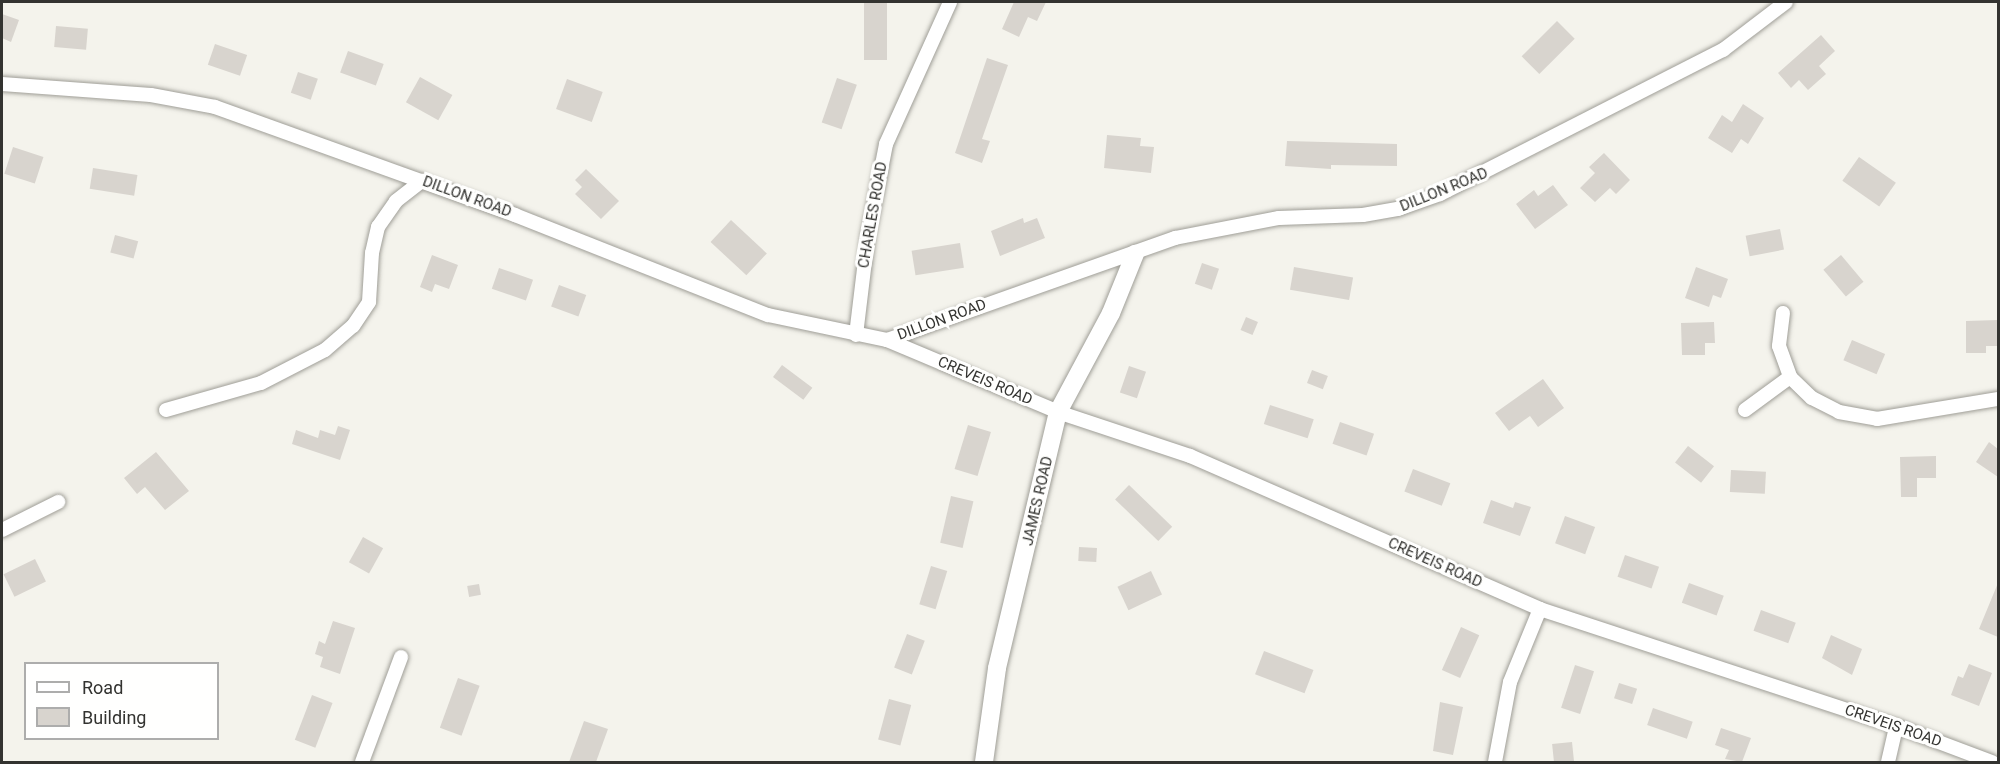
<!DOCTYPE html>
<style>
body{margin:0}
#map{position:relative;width:2000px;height:764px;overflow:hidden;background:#f4f3ec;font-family:Roboto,sans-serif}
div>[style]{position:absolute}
.building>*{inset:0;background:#d8d4ce;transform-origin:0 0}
.roads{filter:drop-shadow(0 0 2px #9f9e97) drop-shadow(0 0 2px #9f9e97)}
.minor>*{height:14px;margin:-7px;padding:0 7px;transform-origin:7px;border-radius:7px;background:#fff}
.tertiary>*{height:18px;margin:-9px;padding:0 9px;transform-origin:9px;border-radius:9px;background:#fff}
span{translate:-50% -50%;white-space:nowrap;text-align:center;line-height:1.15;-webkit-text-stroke:6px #fffffe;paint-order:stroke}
.street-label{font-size:15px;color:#333330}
.frame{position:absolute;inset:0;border:3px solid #333330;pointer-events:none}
.legend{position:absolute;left:24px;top:662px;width:195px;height:78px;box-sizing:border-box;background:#fffffe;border:2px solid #adadac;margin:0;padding:8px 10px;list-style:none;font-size:18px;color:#333330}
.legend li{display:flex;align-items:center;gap:12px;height:30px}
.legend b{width:30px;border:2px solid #adadac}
</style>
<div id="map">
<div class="building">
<i style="left:864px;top:2px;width:23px;height:58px"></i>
<i style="clip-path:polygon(1014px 2px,1046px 2px,1037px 21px,1028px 17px,1019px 37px,1002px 29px)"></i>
<i style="clip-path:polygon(2px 14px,19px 20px,11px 42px,2px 38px)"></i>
<i style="left:1557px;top:21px;width:25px;height:50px;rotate:45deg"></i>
<i style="left:56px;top:26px;width:32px;height:21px;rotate:5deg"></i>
<i style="clip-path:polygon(1821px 35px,1835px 51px,1819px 66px,1826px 74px,1808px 90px,1799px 80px,1791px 88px,1778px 73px)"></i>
<i style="left:215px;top:44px;width:34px;height:22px;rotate:19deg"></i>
<i style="left:348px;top:51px;width:38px;height:23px;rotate:20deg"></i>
<i style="clip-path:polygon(987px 58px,1008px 65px,982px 139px,990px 141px,982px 163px,955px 153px)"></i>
<i style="left:298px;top:72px;width:21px;height:22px;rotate:19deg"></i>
<i style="left:420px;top:77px;width:37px;height:29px;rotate:29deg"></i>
<i style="left:837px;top:78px;width:21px;height:47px;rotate:19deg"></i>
<i style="left:567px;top:79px;width:38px;height:32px;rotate:20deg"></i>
<i style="clip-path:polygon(1743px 104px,1764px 118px,1748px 144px,1741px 139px,1732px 153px,1708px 138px,1722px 115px,1732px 122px)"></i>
<i style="clip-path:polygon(1107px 135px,1141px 138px,1140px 146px,1154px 147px,1151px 173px,1104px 168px)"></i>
<i style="clip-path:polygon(1287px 141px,1397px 144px,1397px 166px,1331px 165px,1331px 169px,1285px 166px)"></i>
<i style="left:13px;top:147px;width:32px;height:28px;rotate:18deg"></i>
<i style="clip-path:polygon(1604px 153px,1630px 180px,1616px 194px,1610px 188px,1595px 202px,1580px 188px,1595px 173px,1589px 167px)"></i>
<i style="left:1859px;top:157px;width:45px;height:29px;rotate:35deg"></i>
<i style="left:93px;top:168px;width:45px;height:21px;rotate:9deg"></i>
<i style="clip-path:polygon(586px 169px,619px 201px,601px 219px,575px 194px,582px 187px,575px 180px)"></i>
<i style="clip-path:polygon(1553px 185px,1568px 205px,1535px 229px,1516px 204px,1534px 190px,1538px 196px)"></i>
<i style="clip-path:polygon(1023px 218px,1024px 223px,1037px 218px,1045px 238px,1000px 256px,991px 231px)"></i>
<i style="left:731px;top:220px;width:49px;height:30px;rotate:43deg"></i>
<i style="left:1780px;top:229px;width:21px;height:35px;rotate:79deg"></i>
<i style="left:115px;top:235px;width:24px;height:18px;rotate:15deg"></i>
<i style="left:960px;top:243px;width:25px;height:49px;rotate:81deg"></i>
<i style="clip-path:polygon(432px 255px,458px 265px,449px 289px,435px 284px,432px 292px,420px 287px)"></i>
<i style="left:1841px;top:255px;width:35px;height:23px;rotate:50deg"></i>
<i style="left:1202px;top:263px;width:18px;height:22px;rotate:19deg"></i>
<i style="left:1294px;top:267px;width:60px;height:23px;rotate:10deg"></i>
<i style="clip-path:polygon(1696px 267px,1728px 279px,1721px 298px,1713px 295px,1709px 307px,1685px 298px)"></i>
<i style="left:499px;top:268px;width:36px;height:22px;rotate:19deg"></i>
<i style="left:559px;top:285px;width:29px;height:23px;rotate:20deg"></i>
<i style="left:1246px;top:317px;width:13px;height:14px;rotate:23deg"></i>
<i style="clip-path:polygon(1998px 320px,1998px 346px,1986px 346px,1986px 353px,1966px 353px,1966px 321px)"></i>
<i style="clip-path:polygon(1714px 322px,1715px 343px,1705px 343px,1705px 355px,1682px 355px,1681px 323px)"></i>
<i style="left:1852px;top:340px;width:36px;height:22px;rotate:23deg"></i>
<i style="left:782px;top:365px;width:38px;height:15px;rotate:37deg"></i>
<i style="left:1129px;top:366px;width:18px;height:28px;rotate:19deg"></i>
<i style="left:1312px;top:370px;width:17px;height:14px;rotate:21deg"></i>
<i style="clip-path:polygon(1543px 379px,1564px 408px,1538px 427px,1530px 416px,1509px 431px,1495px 413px)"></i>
<i style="left:1270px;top:405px;width:46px;height:20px;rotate:18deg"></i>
<i style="left:1340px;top:422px;width:36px;height:23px;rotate:19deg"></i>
<i style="left:968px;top:425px;width:24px;height:46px;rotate:17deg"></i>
<i style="clip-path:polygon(338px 426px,350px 430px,340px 460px,292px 444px,296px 430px,318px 438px,320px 430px,335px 435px)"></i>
<i style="clip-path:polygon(1989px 442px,1998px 449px,1998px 477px,1976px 462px)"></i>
<i style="left:1688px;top:446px;width:33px;height:21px;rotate:38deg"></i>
<i style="clip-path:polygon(156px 452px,189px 491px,165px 510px,145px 487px,137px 494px,124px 478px)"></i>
<i style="clip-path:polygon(1936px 456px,1936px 478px,1917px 478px,1917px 497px,1901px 497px,1900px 457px)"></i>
<i style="left:1413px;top:469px;width:40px;height:24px;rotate:21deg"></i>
<i style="left:1731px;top:470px;width:35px;height:22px;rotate:3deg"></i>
<i style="left:1129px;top:485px;width:60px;height:20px;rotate:44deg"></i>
<i style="left:951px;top:496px;width:23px;height:48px;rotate:13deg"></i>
<i style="clip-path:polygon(1491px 500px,1513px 508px,1515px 502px,1531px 507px,1520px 536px,1483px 523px)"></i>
<i style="left:1565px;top:516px;width:32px;height:29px;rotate:20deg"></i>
<i style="left:363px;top:537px;width:23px;height:29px;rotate:29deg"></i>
<i style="left:1079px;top:547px;width:18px;height:14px;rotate:3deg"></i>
<i style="left:1625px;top:555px;width:36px;height:23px;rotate:19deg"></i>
<i style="left:35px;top:559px;width:25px;height:35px;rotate:64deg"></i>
<i style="left:931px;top:566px;width:17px;height:40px;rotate:17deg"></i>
<i style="left:1151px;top:571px;width:26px;height:37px;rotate:65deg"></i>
<i style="left:1689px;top:583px;width:37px;height:21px;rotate:20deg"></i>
<i style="clip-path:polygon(1998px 583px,1998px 637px,1979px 629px)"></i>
<i style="left:479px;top:584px;width:11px;height:12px;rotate:80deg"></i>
<i style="left:1761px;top:610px;width:37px;height:22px;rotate:20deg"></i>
<i style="clip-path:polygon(333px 621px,355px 628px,340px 674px,320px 667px,323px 657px,315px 654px,319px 641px,325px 644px)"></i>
<i style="left:1461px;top:627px;width:20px;height:47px;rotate:24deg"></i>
<i style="left:907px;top:634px;width:19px;height:36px;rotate:21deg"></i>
<i style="clip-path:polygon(1831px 635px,1862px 649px,1852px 675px,1822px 658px)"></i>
<i style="left:1264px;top:651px;width:53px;height:25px;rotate:21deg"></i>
<i style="clip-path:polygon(1969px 664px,1992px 673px,1979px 706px,1951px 695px,1958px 676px,1963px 678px)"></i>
<i style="left:1575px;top:665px;width:20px;height:45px;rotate:18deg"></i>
<i style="left:458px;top:678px;width:23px;height:53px;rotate:20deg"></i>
<i style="left:1619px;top:683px;width:19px;height:16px;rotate:18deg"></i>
<i style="left:312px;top:695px;width:22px;height:48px;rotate:21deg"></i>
<i style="left:889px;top:699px;width:23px;height:42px;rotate:15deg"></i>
<i style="clip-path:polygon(1440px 702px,1463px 707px,1453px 755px,1433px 751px)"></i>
<i style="left:1653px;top:708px;width:42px;height:18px;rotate:19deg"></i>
<i style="clip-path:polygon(584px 721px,608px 729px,596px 762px,569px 762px)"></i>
<i style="clip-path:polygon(1721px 728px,1751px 738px,1742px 762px,1725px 759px,1729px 750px,1715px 745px)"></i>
<i style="left:1572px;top:742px;width:20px;height:20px;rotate:84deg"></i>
</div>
<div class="roads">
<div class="minor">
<i style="left:2px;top:84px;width:149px;rotate:4.2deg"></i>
<i style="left:151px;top:95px;width:65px;rotate:10.6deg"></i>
<i style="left:215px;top:107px;width:319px;rotate:19.8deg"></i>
<i style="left:515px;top:215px;width:272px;rotate:21.6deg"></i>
<i style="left:768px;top:315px;width:122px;rotate:11.9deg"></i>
<i style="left:887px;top:340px;width:306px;rotate:-19.5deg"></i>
<i style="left:1175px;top:238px;width:106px;rotate:-10.9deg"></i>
<i style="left:1279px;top:218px;width:84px;rotate:-2deg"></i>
<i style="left:1363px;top:215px;width:36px;rotate:-10deg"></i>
<i style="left:1398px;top:209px;width:45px;rotate:-19.7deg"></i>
<i style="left:1440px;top:194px;width:318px;rotate:-27deg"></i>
<i style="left:1723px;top:50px;width:79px;rotate:-37.3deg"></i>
<i style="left:1783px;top:313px;width:33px;rotate:97deg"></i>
<i style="left:1779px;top:346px;width:33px;rotate:70deg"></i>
<i style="left:1790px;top:377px;width:30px;rotate:44deg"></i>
<i style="left:1812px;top:398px;width:30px;rotate:27deg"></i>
<i style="left:1839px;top:412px;width:39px;rotate:10deg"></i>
<i style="left:1877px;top:419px;width:123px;rotate:-9.4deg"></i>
<i style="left:856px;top:335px;width:100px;rotate:-83.1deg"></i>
<i style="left:868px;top:236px;width:94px;rotate:-78.9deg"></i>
<i style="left:886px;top:144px;width:156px;rotate:-65.7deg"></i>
<i style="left:887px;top:340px;width:186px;rotate:22.8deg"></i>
<i style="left:1058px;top:412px;width:139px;rotate:18.4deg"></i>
<i style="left:1190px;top:456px;width:382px;rotate:23.6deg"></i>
<i style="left:1540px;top:609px;width:375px;rotate:18.2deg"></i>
<i style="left:1896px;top:726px;width:103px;rotate:20.6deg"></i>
<i style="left:166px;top:410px;width:99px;rotate:-15.9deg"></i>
<i style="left:261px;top:383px;width:72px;rotate:-27.3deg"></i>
<i style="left:325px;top:350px;width:37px;rotate:-41deg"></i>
<i style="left:353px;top:326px;width:29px;rotate:-56deg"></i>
<i style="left:369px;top:302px;width:49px;rotate:-86.5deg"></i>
<i style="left:372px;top:253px;width:27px;rotate:-77deg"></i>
<i style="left:378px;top:227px;width:32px;rotate:-55deg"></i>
<i style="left:396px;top:201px;width:33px;rotate:-38deg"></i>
<i style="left:1745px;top:410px;width:56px;rotate:-36.3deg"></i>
<i style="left:2px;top:530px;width:63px;rotate:-26.6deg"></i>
<i style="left:362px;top:762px;width:112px;rotate:-69.6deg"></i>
<i style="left:1495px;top:762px;width:81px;rotate:-79.4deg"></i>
<i style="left:1510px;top:682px;width:79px;rotate:-67.7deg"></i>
<i style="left:1888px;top:762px;width:37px;rotate:-77deg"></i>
</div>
<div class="tertiary">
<i style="left:984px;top:762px;width:95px;rotate:-82.1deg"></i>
<i style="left:997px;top:668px;width:263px;rotate:-76.6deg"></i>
<i style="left:1058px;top:412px;width:112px;rotate:-61.8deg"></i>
<i style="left:1111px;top:313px;width:64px;rotate:-67.9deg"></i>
</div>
</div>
<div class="street-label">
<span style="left:1444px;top:190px;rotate:-22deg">DILLON ROAD</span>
<span style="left:467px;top:197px;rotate:20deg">DILLON ROAD</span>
<span style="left:873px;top:215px;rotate:-80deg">CHARLES ROAD</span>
<span style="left:942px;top:320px;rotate:-20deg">DILLON ROAD</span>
<span style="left:985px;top:381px;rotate:23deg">CREVEIS ROAD</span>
<span style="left:1038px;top:501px;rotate:-77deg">JAMES ROAD</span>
<span style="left:1435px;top:563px;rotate:24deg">CREVEIS ROAD</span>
<span style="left:1893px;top:726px;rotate:19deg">CREVEIS ROAD</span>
</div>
<div class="frame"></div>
<ul class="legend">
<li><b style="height:8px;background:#fff"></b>Road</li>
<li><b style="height:16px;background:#d8d4ce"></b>Building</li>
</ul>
</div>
